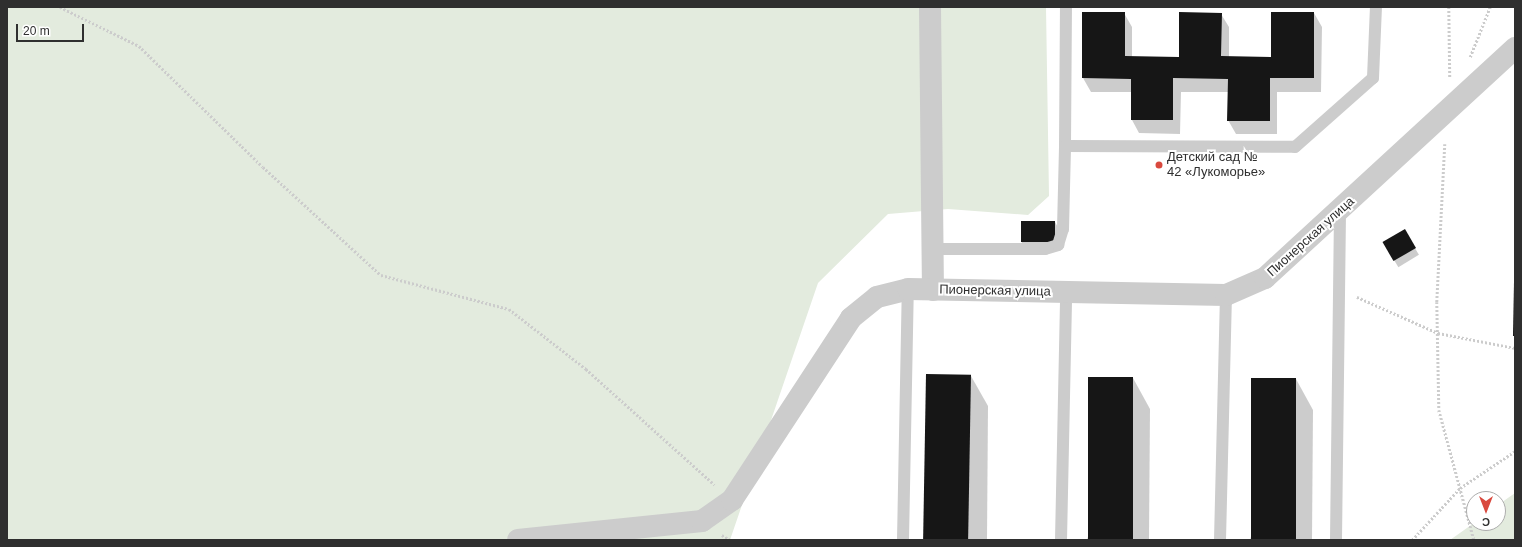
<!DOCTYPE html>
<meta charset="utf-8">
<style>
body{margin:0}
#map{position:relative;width:1522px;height:547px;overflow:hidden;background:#fff;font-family:Arial,sans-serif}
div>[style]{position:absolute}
.green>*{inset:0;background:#e3ebde}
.shadow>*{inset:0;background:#0003;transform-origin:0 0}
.building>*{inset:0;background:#161616;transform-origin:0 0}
.path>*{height:2.5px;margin-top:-1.25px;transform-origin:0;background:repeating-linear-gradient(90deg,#ccc 0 2px,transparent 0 4px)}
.service>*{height:12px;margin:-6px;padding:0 6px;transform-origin:6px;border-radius:6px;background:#ccc}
.minor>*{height:22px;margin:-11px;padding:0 11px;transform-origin:11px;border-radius:11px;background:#ccc}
.dots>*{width:11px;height:11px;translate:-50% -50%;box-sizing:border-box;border:2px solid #fff;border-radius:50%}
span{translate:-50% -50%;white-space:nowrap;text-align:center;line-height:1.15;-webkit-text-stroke:4px #fff;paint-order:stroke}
.poi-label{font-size:13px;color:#2f2f2f}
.left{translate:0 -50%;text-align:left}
.street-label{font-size:13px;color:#2f2f2f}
.frame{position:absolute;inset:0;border:8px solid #2f2f2f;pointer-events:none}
.north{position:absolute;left:1466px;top:491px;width:40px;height:40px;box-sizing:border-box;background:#fff;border:1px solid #acacac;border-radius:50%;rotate:180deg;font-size:11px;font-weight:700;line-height:16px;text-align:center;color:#2f2f2f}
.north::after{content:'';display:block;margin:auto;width:14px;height:18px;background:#d9493e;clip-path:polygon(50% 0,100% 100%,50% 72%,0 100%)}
.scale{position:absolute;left:16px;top:24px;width:68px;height:18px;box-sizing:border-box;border:2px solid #2f2f2f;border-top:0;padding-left:5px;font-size:12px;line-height:14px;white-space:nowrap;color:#2f2f2f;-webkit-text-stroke:3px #fff;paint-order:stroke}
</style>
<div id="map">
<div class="green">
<i style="clip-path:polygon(7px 7px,1046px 7px,1049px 196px,1028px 215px,948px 209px,888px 214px,818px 283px,730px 540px,7px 540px)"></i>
<i style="clip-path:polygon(1515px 493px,1515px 540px,1450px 540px,1474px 523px,1498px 523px,1498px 505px)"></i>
</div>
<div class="shadow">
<i style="clip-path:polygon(1083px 13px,1124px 13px,1132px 27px,1132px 57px,1180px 58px,1221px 14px,1229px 27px,1229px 57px,1272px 58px,1314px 13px,1322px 27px,1321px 92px,1277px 92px,1277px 134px,1236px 134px,1228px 120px,1229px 92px,1181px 92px,1180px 134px,1139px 133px,1132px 120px,1132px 92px,1091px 92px,1083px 78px)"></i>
<i style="clip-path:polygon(1055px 222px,1059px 229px,1058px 249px,1025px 248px,1021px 241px)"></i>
<i style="left:1404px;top:230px;width:29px;height:24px;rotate:59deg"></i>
<i style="clip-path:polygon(971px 376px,988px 406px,987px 540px,925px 540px)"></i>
<i style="clip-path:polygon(1133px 378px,1150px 409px,1149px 540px,1087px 540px)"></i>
<i style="clip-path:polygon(1296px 379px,1313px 410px,1312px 540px,1250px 540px)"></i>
</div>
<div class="building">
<i style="clip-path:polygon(1082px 12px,1125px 12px,1125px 56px,1179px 57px,1179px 12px,1222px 13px,1221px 56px,1271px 57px,1271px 12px,1314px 12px,1314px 78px,1270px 78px,1270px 121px,1227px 121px,1228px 79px,1173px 78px,1173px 120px,1131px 120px,1131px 79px,1082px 78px)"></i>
<i style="left:1021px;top:221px;width:34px;height:21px"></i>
<i style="left:1405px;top:229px;width:22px;height:26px;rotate:60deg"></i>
<i style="clip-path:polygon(1514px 282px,1515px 282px,1515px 336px,1513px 336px)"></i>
<i style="left:926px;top:374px;width:45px;height:166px;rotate:1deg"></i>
<i style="left:1088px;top:377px;width:45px;height:163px"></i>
<i style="left:1251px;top:378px;width:45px;height:162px"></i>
</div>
<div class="path">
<i style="left:60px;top:7px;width:88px;rotate:26.3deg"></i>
<i style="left:139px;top:46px;width:173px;rotate:44.3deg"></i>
<i style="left:263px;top:167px;width:160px;rotate:42.5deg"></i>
<i style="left:381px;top:275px;width:132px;rotate:14.9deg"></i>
<i style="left:509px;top:309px;width:98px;rotate:37.9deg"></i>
<i style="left:586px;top:369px;width:173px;rotate:42deg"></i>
<i style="left:1449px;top:7px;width:70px;rotate:89.2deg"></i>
<i style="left:1470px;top:57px;width:54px;rotate:-68.2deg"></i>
<i style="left:1445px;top:144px;width:158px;rotate:92.9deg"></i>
<i style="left:1437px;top:302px;width:108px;rotate:88.9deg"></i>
<i style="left:1439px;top:410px;width:135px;rotate:74.9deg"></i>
<i style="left:1357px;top:297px;width:89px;rotate:24deg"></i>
<i style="left:1438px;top:333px;width:78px;rotate:11deg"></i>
<i style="left:722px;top:535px;width:9px;rotate:32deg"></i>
<i style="left:1412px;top:540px;width:71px;rotate:-47.3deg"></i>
<i style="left:1460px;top:488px;width:66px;rotate:-33.9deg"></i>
</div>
<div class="service">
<i style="left:1065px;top:146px;width:139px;rotate:-89.6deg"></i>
<i style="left:933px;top:249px;width:112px"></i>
<i style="left:1045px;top:249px;width:14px;rotate:-17deg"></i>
<i style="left:1058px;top:245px;width:17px;rotate:-73deg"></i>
<i style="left:1063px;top:229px;width:83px;rotate:-88.6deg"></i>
<i style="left:1065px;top:146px;width:230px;rotate:0.2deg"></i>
<i style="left:1295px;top:147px;width:104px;rotate:-41.5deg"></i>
<i style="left:1373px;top:78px;width:71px;rotate:-87.6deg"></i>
<i style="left:903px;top:540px;width:251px;rotate:-88.9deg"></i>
<i style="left:1061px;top:540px;width:247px;rotate:-88.8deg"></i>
<i style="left:1220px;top:540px;width:245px;rotate:-88.6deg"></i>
<i style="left:1336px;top:540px;width:329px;rotate:-89.3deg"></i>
</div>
<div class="minor">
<i style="left:930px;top:7px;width:283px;rotate:89.4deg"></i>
<i style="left:518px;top:540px;width:185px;rotate:-5.9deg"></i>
<i style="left:702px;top:521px;width:37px;rotate:-35deg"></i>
<i style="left:732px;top:500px;width:217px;rotate:-56.8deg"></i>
<i style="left:851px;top:318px;width:33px;rotate:-39deg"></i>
<i style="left:877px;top:297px;width:32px;rotate:-14deg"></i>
<i style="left:908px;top:289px;width:318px;rotate:1.1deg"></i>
<i style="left:1226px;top:295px;width:43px;rotate:-23.6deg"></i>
<i style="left:1265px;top:278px;width:340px;rotate:-42.6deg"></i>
</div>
<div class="dots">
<i style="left:1159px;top:165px;background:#d9493e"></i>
</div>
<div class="poi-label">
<span class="left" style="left:1167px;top:165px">Детский сад №<br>42 «Лукоморье»</span>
</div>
<div class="street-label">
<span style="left:1311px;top:237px;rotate:-42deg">Пионерская улица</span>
<span style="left:995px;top:291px;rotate:1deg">Пионерская улица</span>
</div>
<div class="frame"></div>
<div class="north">С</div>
<div class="scale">20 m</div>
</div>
